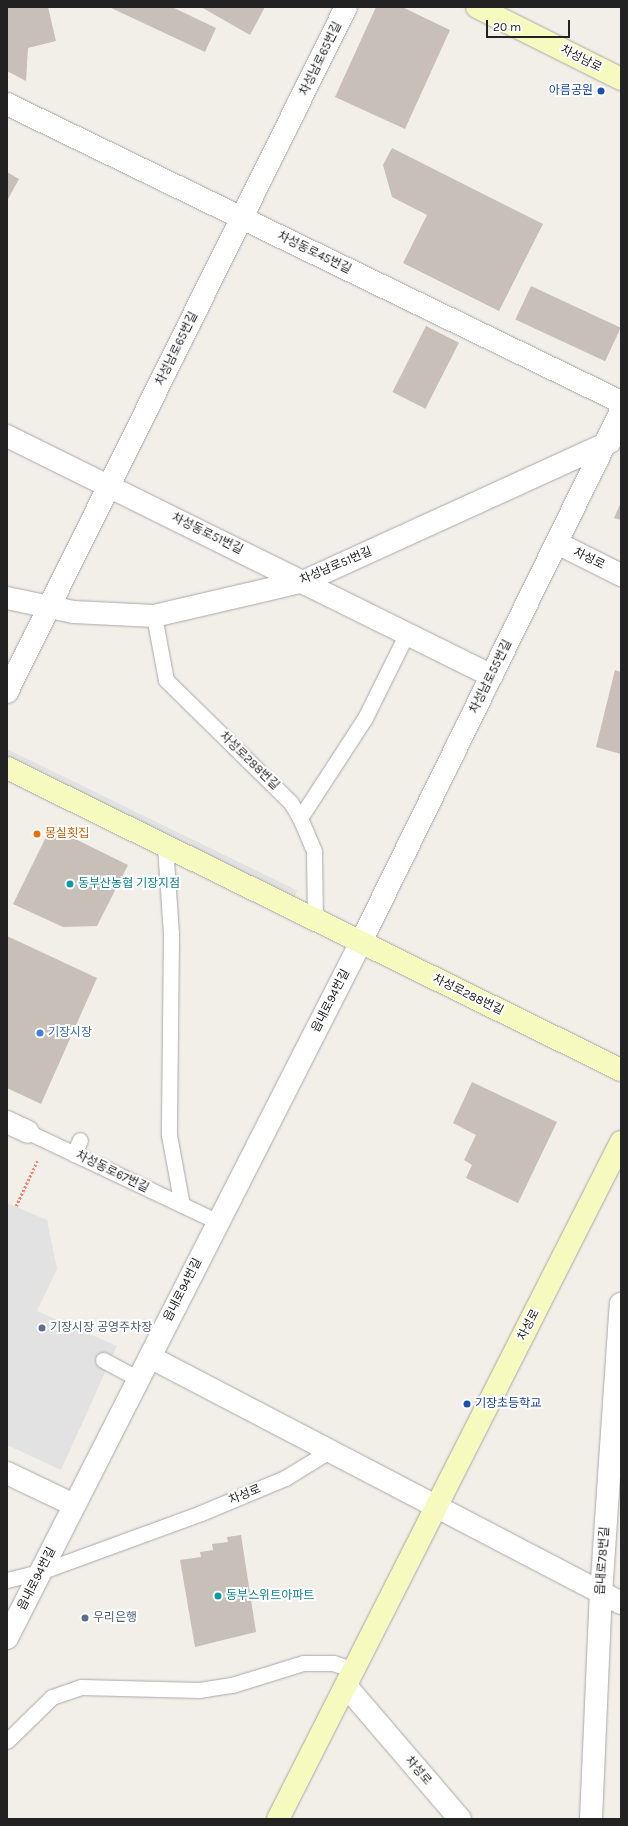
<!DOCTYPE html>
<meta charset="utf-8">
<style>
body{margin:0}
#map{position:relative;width:628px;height:1826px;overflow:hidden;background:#f2efe9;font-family:Karla,"Noto Sans KR",sans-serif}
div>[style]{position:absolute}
.parking>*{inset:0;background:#e2e2e2;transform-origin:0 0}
.building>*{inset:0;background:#c7bfb8;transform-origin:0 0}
.path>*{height:2.5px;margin-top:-1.25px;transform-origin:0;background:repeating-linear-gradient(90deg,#fa8072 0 2px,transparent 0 4px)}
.roads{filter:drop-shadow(0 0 1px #a9a9a9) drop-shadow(0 0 1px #a9a9a9)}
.lane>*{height:15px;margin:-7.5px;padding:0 7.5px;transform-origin:7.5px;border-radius:7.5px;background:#fff}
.street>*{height:22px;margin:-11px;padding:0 11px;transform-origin:11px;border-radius:11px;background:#fff}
.secondary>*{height:22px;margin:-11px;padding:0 11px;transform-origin:11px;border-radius:11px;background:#f7fabf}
.dots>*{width:11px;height:11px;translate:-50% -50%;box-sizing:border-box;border:2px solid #fff;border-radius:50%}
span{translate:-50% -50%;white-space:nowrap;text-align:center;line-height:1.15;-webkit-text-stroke:4px #fff;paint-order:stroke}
.street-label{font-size:12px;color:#222}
.transit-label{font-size:12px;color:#164399}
.right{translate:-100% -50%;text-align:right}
.left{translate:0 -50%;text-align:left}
.food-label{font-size:12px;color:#c56008}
.culture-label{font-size:12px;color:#0d838f}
.shop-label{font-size:12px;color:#366cbe}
.service-label{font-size:12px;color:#4e5e75}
.frame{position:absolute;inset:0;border:8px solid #222;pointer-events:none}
.scale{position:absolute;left:486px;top:20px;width:84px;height:18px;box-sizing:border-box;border:2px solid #222;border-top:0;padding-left:5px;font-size:12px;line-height:14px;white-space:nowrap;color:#222;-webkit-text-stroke:3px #fff;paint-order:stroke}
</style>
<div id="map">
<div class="parking">
<i style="left:7px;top:749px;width:323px;height:10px;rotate:26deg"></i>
<i style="clip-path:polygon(7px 1203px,47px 1220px,57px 1269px,37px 1311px,117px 1346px,61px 1470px,7px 1445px)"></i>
</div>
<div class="building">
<i style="clip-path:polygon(7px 7px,48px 7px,56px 41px,28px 48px,26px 81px,7px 71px)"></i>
<i style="clip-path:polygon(109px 7px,172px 7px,216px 28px,205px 52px)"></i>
<i style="clip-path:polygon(201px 7px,265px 7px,250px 35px)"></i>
<i style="clip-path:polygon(376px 7px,402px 7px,450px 30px,405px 129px,335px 97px)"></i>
<i style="clip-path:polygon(392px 148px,543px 224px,499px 311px,403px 263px,427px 215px,392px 197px,383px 165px)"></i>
<i style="clip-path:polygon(7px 172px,19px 179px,7px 201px)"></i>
<i style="left:531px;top:286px;width:99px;height:37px;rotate:25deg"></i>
<i style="left:426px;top:326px;width:37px;height:74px;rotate:27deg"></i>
<i style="clip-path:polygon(621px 502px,621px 520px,614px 518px)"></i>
<i style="clip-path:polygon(615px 670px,621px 672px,621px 754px,596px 747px)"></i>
<i style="clip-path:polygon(51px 827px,128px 865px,97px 926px,63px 927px,13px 904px)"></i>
<i style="clip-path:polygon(7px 936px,97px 978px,41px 1104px,7px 1088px)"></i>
<i style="clip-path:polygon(472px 1082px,557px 1122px,518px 1203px,466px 1178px,472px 1165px,464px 1160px,476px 1135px,453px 1123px)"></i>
<i style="clip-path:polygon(241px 1535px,256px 1632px,195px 1647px,180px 1560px,201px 1557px,200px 1552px,213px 1550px,212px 1544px,228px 1542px,227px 1537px)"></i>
</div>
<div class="path">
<i style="left:16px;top:1206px;width:50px;rotate:-65deg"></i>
</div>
<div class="roads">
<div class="lane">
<i style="left:154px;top:616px;width:65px;rotate:79.4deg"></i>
<i style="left:166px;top:680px;width:175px;rotate:44.5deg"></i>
<i style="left:291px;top:803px;width:17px;rotate:59deg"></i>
<i style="left:300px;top:818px;width:36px;rotate:67deg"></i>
<i style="left:314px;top:851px;width:69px;rotate:89.2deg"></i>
<i style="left:300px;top:818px;width:119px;rotate:-57deg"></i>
<i style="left:365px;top:718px;width:95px;rotate:-63.7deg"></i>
<i style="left:165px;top:846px;width:87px;rotate:86.1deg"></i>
<i style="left:171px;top:933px;width:202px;rotate:90.6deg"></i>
<i style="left:169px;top:1135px;width:71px;rotate:79.5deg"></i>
<i style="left:28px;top:1132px;width:210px;rotate:25.3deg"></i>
<i style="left:74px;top:1154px;width:15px;rotate:-67deg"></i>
<i style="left:103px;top:1360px;width:40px;rotate:28deg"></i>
<i style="left:7px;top:1580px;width:34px;rotate:-14deg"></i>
<i style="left:40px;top:1572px;width:171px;rotate:-20.1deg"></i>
<i style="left:201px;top:1513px;width:91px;rotate:-22.6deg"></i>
<i style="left:285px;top:1478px;width:52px;rotate:-31.5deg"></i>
<i style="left:7px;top:1741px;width:63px;rotate:-44.4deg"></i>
<i style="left:52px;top:1697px;width:31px;rotate:-19deg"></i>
<i style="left:81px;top:1687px;width:118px;rotate:1.5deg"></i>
<i style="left:199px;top:1690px;width:33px;rotate:-9deg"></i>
<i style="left:232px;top:1685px;width:74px;rotate:-17.2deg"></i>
<i style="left:303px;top:1663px;width:30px"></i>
<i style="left:333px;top:1663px;width:22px;rotate:18deg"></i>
</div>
<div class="street">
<i style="left:7px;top:104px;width:682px;rotate:25.89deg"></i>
<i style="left:7px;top:436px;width:541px;rotate:26.33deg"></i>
<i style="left:557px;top:543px;width:72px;rotate:26.6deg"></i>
<i style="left:7px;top:598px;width:68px;rotate:11.8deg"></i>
<i style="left:74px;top:612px;width:80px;rotate:2.9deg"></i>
<i style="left:154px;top:616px;width:155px;rotate:-13.1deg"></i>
<i style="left:305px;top:581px;width:335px;rotate:-24.5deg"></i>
<i style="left:7px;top:692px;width:764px;rotate:-63.67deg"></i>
<i style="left:7px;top:1122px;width:23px;rotate:25deg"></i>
<i style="left:150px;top:1357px;width:531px;rotate:27.58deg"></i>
<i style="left:7px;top:1473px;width:74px;rotate:25.5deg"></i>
<i style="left:7px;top:1638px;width:781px;rotate:-63.04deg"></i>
<i style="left:361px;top:942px;width:591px;rotate:-63.91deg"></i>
<i style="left:346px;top:1686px;width:175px;rotate:49.4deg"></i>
<i style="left:591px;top:1819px;width:225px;rotate:-87.5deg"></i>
<i style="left:601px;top:1594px;width:291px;rotate:-86.1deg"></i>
</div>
<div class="secondary">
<i style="left:477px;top:7px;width:161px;rotate:26.6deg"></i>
<i style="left:7px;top:768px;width:684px;rotate:26.19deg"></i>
<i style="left:278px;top:1819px;width:759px;rotate:-63.13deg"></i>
</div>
</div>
<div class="dots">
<i style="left:601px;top:91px;background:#1a4fb4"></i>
<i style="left:37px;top:834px;background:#e8710a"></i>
<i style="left:70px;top:884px;background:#0f9aa8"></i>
<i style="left:40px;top:1033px;background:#3f7fe0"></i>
<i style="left:42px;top:1328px;background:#5c6f8a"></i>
<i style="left:467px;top:1404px;background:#1a4fb4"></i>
<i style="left:218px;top:1596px;background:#0f9aa8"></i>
<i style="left:85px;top:1618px;background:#5c6f8a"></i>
</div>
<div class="street-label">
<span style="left:321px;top:59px;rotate:-64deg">차성남로65번길</span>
<span style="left:581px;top:59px;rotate:27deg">차성남로</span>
<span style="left:314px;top:253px;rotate:26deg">차성동로45번길</span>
<span style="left:177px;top:349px;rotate:-64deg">차성남로65번길</span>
<span style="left:207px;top:534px;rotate:26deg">차성동로51번길</span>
<span style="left:589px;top:559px;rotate:26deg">차성로</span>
<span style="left:336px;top:566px;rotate:-23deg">차성남로51번길</span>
<span style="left:491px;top:677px;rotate:-64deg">차성남로55번길</span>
<span style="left:249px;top:761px;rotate:44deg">차성로288번길</span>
<span style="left:468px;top:995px;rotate:26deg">차성로288번길</span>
<span style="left:331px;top:1001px;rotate:-63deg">읍내로94번길</span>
<span style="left:112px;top:1172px;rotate:26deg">차성동로67번길</span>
<span style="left:183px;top:1290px;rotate:-63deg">읍내로94번길</span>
<span style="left:529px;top:1325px;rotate:-63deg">차성로</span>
<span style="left:245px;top:1495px;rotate:-22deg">차성로</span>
<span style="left:603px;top:1561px;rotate:-86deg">읍내로78번길</span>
<span style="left:37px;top:1579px;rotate:-63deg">읍내로94번길</span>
<span style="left:418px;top:1771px;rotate:49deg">차성로</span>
</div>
<div class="transit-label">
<span class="right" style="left:593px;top:91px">아름공원</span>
<span class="left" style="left:475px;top:1404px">기장초등학교</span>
</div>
<div class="food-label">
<span class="left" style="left:45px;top:834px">몽실횟집</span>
</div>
<div class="culture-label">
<span class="left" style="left:78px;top:884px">동부산농협 기장지점</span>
<span class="left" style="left:226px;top:1596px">동부스위트아파트</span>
</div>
<div class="shop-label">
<span class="left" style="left:48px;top:1033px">기장시장</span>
</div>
<div class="service-label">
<span class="left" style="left:50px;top:1328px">기장시장 공영주차장</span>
<span class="left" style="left:93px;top:1618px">우리은행</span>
</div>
<div class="frame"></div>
<div class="scale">20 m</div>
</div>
